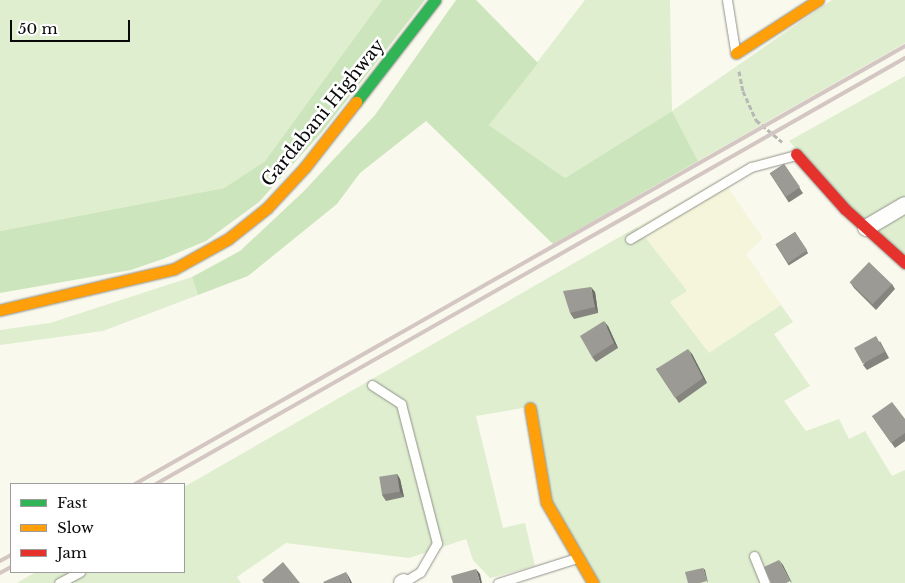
<!DOCTYPE html>
<style>
body{margin:0}
#map{position:relative;width:905px;height:583px;overflow:hidden;background:#f9f9ed;font-family:"Libre Baskerville",serif}
div>[style]{position:absolute}
.farmland>*{inset:0;background:#f4f5da}
.green>*{inset:0;background:#deeece}
.forest>*{inset:0;background:#cde5bd}
.path>*{height:3px;margin-top:-1.5px;transform-origin:0;background:repeating-linear-gradient(90deg,#b7b7b5 0 5px,transparent 0 7.5px)}
.roads{filter:drop-shadow(0 0 1px #92928c) drop-shadow(0 0 1px #92928c)}
.lane>*{height:9px;margin:-4.5px;padding:0 4.5px;transform-origin:4.5px;border-radius:4.5px;background:#fefefc}
.street>*{height:16px;margin:-8px;padding:0 8px;transform-origin:8px;border-radius:8px;background:#fefefc}
.fast>*{height:11px;margin:-5.5px;padding:0 5.5px;transform-origin:5.5px;border-radius:5.5px;background:#30b455}
.slow>*{height:11px;margin:-5.5px;padding:0 5.5px;transform-origin:5.5px;border-radius:5.5px;background:#ff9f0a}
.jam>*{height:11px;margin:-5.5px;padding:0 5.5px;transform-origin:5.5px;border-radius:5.5px;background:#e5322d}
.rail>*{height:4px;margin:-2px;padding:0 2px;transform-origin:2px;border-radius:2px;background:#d4c6c3}
.wall>*{inset:0;background:#85847f;transform-origin:0 0}
.shaded-wall>*{inset:0;background:#6c6c68}
.building>*{inset:0;background:#9b9a94;transform-origin:0 0}
span{translate:-50% -50%;white-space:nowrap;text-align:center;line-height:1.15;-webkit-text-stroke:5px #fff;paint-order:stroke}
.street-label{font-size:18px;color:#0a0a0a}
.legend{position:absolute;left:10px;top:483px;width:175px;height:90px;box-sizing:border-box;background:#fff;border:1px solid #9d9d9d;margin:0;padding:6px 9px;list-style:none;font-size:15px;color:#0a0a0a}
.legend li{display:flex;align-items:center;gap:10px;height:25px}
.legend b{width:25px;border:1px solid #9d9d9d}
.scale{position:absolute;left:10px;top:20px;width:120px;height:22px;box-sizing:border-box;border:2px solid #0a0a0a;border-top:0;padding-left:6px;font-size:15px;line-height:18px;white-space:nowrap;color:#0a0a0a;-webkit-text-stroke:4px #fff;paint-order:stroke}
</style>
<div id="map">
<div class="farmland">
<i style="clip-path:polygon(722px 179px,763px 238px,746px 254px,781px 305px,709px 353px,670px 302px,686px 291px,637px 227px)"></i>
</div>
<div class="green">
<i style="clip-path:polygon(0 0,382px 0,265px 161px,224px 188px,0 231px)"></i>
<i style="clip-path:polygon(585px 0,670px 0,672px 111px,832px 0,905px 0,905px 43px,698px 161px,672px 111px,565px 178px,489px 125px)"></i>
<i style="clip-path:polygon(905px 76px,905px 201px,866px 223px,789px 141px)"></i>
<i style="clip-path:polygon(905px 212px,905px 257px,874px 230px)"></i>
<i style="clip-path:polygon(637px 227px,687px 291px,670px 302px,709px 353px,781px 305px,793px 322px,774px 334px,810px 386px,784px 401px,806px 431px,839px 419px,849px 439px,865px 431px,892px 476px,905px 470px,905px 583px,598px 583px,551px 501px,534px 406px,476px 416px,503px 528px,525px 523px,535px 566px,490px 578px,473px 560px,466px 539px,409px 558px,286px 543px,237px 577px,241px 583px,17px 583px,36px 572px,184px 572px,184px 487px)"></i>
<i style="clip-path:polygon(192px 277px,198px 295px,103px 331px,0 345px,0 330px,50px 323px)"></i>
</div>
<div class="forest">
<i style="clip-path:polygon(382px 0,425px 0,322px 132px,259px 202px,206px 241px,163px 259px,131px 270px,0 293px,0 231px,224px 188px,265px 161px)"></i>
<i style="clip-path:polygon(456px 0,476px 0,538px 63px,489px 125px,565px 178px,672px 111px,698px 161px,553px 244px,426px 121px,360px 173px,337px 204px,248px 276px,198px 295px,192px 277px,240px 251px,304px 191px,375px 115px)"></i>
</div>
<div class="path">
<i style="left:739px;top:71px;width:20px;rotate:79deg"></i>
<i style="left:743px;top:91px;width:32px;rotate:66deg"></i>
<i style="left:756px;top:120px;width:34px;rotate:40deg"></i>
</div>
<div class="roads">
<div class="lane">
<i style="left:727px;top:0;width:51px;rotate:80.9deg"></i>
<i style="left:630px;top:239px;width:141px;rotate:-30.8deg"></i>
<i style="left:751px;top:167px;width:47px;rotate:-14.9deg"></i>
<i style="left:372px;top:385px;width:35px;rotate:33deg"></i>
<i style="left:401px;top:404px;width:144px;rotate:75.5deg"></i>
<i style="left:437px;top:543px;width:34px;rotate:120deg"></i>
<i style="left:420px;top:572px;width:19px;rotate:148deg"></i>
<i style="left:754px;top:556px;width:29px;rotate:68deg"></i>
<i style="left:59px;top:583px;width:24px;rotate:-28deg"></i>
<i style="left:498px;top:583px;width:83px;rotate:-17.6deg"></i>
</div>
<div class="street">
<i style="left:866px;top:228px;width:45px;rotate:-30.5deg"></i>
<i style="left:402px;top:583px;width:2px;rotate:-27deg"></i>
</div>
<div class="fast">
<i style="left:356px;top:102px;width:129px;rotate:-52.2deg"></i>
</div>
<div class="slow">
<i style="left:736px;top:53px;width:98px;rotate:-32.9deg"></i>
<i style="left:0;top:310px;width:179px;rotate:-13.3deg"></i>
<i style="left:174px;top:269px;width:62px;rotate:-29.1deg"></i>
<i style="left:228px;top:239px;width:50px;rotate:-38.5deg"></i>
<i style="left:267px;top:208px;width:56px;rotate:-47.2deg"></i>
<i style="left:305px;top:167px;width:83px;rotate:-51.9deg"></i>
<i style="left:530px;top:408px;width:95px;rotate:80.3deg"></i>
<i style="left:546px;top:502px;width:94px;rotate:59.9deg"></i>
</div>
<div class="jam">
<i style="left:796px;top:154px;width:74px;rotate:48.3deg"></i>
<i style="left:845px;top:209px;width:81px;rotate:42deg"></i>
</div>
</div>
<div class="rail">
<i style="left:135px;top:484px;width:886px;rotate:-29.63deg"></i>
<i style="left:156px;top:484px;width:862px;rotate:-29.63deg"></i>
<i style="left:0;top:561px;width:13px;rotate:-29deg"></i>
<i style="left:0;top:573px;width:13px;rotate:-29deg"></i>
</div>
<div class="wall">
<i style="left:784px;top:164px;width:35px;height:17px;rotate:57deg"></i>
<i style="left:795px;top:232px;width:25px;height:23px;rotate:58deg"></i>
<i style="clip-path:polygon(850px 282px,892px 284px,895px 289px,876px 310px,854px 288px)"></i>
<i style="clip-path:polygon(595px 292px,598px 313px,574px 319px,570px 313px)"></i>
<i style="clip-path:polygon(608px 326px,618px 348px,596px 362px,592px 357px)"></i>
<i style="clip-path:polygon(880px 341px,889px 358px,867px 370px,863px 365px)"></i>
<i style="clip-path:polygon(692px 354px,707px 383px,679px 403px,656px 369px)"></i>
<i style="clip-path:polygon(872px 416px,905px 419px,905px 441px,895px 448px)"></i>
<i style="clip-path:polygon(397px 474px,400px 479px,404px 497px,386px 501px,382px 495px)"></i>
</div>
<div class="shaded-wall">
<i style="clip-path:polygon(591px 287px,595px 292px,598px 313px,595px 307px)"></i>
<i style="clip-path:polygon(604px 321px,608px 326px,618px 348px,614px 343px)"></i>
<i style="clip-path:polygon(688px 349px,692px 354px,707px 383px,703px 378px)"></i>
<i style="clip-path:polygon(397px 474px,400px 479px,404px 497px,400px 492px)"></i>
<i style="clip-path:polygon(779px 560px,783px 565px,792px 583px,790px 581px)"></i>
<i style="clip-path:polygon(703px 568px,705px 570px,708px 583px,707px 581px)"></i>
<i style="clip-path:polygon(476px 569px,480px 574px,482px 583px,480px 583px)"></i>
<i style="clip-path:polygon(346px 572px,349px 577px,352px 583px,350px 583px)"></i>
</div>
<div class="building">
<i style="left:784px;top:164px;width:28px;height:17px;rotate:55deg"></i>
<i style="left:795px;top:232px;width:22px;height:23px;rotate:56deg"></i>
<i style="left:869px;top:262px;width:32px;height:28px;rotate:44deg"></i>
<i style="clip-path:polygon(591px 287px,595px 307px,570px 313px,563px 291px)"></i>
<i style="clip-path:polygon(604px 321px,614px 343px,592px 357px,580px 336px)"></i>
<i style="left:876px;top:336px;width:18px;height:25px;rotate:61deg"></i>
<i style="clip-path:polygon(688px 349px,703px 378px,675px 398px,656px 369px)"></i>
<i style="clip-path:polygon(892px 402px,905px 419px,905px 433px,891px 443px,872px 416px)"></i>
<i style="left:397px;top:474px;width:18px;height:18px;rotate:81deg"></i>
<i style="clip-path:polygon(779px 560px,790px 581px,786px 583px,771px 583px,764px 567px)"></i>
<i style="clip-path:polygon(283px 562px,300px 583px,264px 583px,262px 580px)"></i>
<i style="clip-path:polygon(703px 568px,707px 581px,700px 583px,688px 583px,685px 572px)"></i>
<i style="clip-path:polygon(476px 569px,480px 583px,453px 583px,451px 576px)"></i>
<i style="clip-path:polygon(346px 572px,350px 583px,324px 583px,323px 582px)"></i>
</div>
<div class="street-label">
<span style="left:323px;top:113px;rotate:-51deg">Gardabani Highway</span>
</div>
<ul class="legend">
<li><b style="height:6px;background:#30b455"></b>Fast</li>
<li><b style="height:6px;background:#ff9f0a"></b>Slow</li>
<li><b style="height:6px;background:#e5322d"></b>Jam</li>
</ul>
<div class="scale">50 m</div>
</div>
